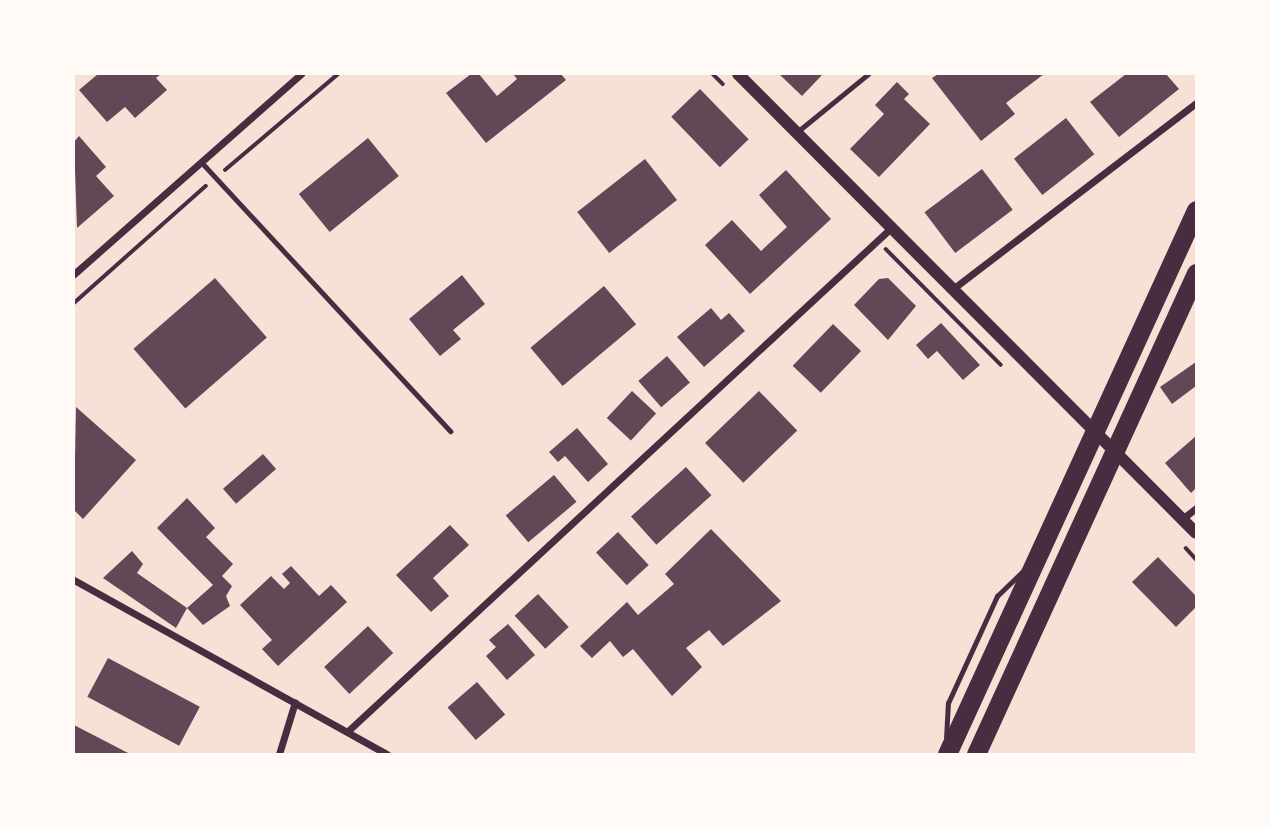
<!DOCTYPE html>
<style>
body{margin:0}
#map{position:relative;width:1270px;height:828px;overflow:hidden;background:#f7e1d7;font-family:"Golos Text",sans-serif}
div>[style]{position:absolute}
.building>*{inset:0;background:#644757;transform-origin:0 0}
.path>*{height:3.5px;margin:-1.75px;padding:0 1.75px;transform-origin:1.75px;border-radius:1.75px;background:#4a2c40}
.service>*{height:5px;margin:-2.5px;padding:0 2.5px;transform-origin:2.5px;border-radius:2.5px;background:#4a2c40}
.minor>*{height:7px;margin:-3.5px;padding:0 3.5px;transform-origin:3.5px;border-radius:3.5px;background:#4a2c40}
.tertiary>*{height:12px;margin:-6px;padding:0 6px;transform-origin:6px;border-radius:6px;background:#4a2c40}
.trunk>*{height:19px;margin:-9.5px;padding:0 9.5px;transform-origin:9.5px;border-radius:9.5px;background:#4a2c40}
span{translate:-50% -50%;white-space:nowrap;text-align:center;line-height:1.15;-webkit-text-stroke:7px #fffaf5;paint-order:stroke}
.frame{position:absolute;inset:0;border:75px solid #fffaf5;pointer-events:none}
</style>
<div id="map">
<div class="building">
<i style="clip-path:polygon(98px 74px,161px 74px,156px 78px,167px 90px,135px 118px,125px 107px,107px 122px,79px 90px)"></i>
<i style="clip-path:polygon(471px 74px,479px 74px,497px 96px,517px 79px,513px 74px,561px 74px,566px 80px,486px 143px,446px 93px)"></i>
<i style="clip-path:polygon(779px 74px,823px 74px,802px 96px)"></i>
<i style="clip-path:polygon(938px 74px,1044px 74px,1006px 103px,1015px 114px,981px 141px,932px 78px)"></i>
<i style="clip-path:polygon(1126px 74px,1166px 74px,1179px 89px,1119px 137px,1090px 102px)"></i>
<i style="clip-path:polygon(897px 82px,909px 94px,904px 99px,930px 124px,879px 177px,850px 149px,884px 114px,875px 105px)"></i>
<i style="left:700px;top:89px;width:70px;height:40px;rotate:46deg"></i>
<i style="left:1066px;top:118px;width:46px;height:66px;rotate:52deg"></i>
<i style="clip-path:polygon(79px 136px,106px 167px,96px 176px,114px 196px,77px 228px,74px 142px)"></i>
<i style="left:368px;top:138px;width:49px;height:89px;rotate:51deg"></i>
<i style="left:645px;top:159px;width:52px;height:86px;rotate:52deg"></i>
<i style="left:982px;top:169px;width:51px;height:72px;rotate:53deg"></i>
<i style="clip-path:polygon(786px 170px,831px 219px,750px 294px,705px 245px,732px 220px,761px 251px,787px 227px,759px 195px)"></i>
<i style="clip-path:polygon(462px 275px,485px 304px,453px 330px,461px 339px,440px 356px,409px 319px)"></i>
<i style="left:215px;top:278px;width:79px;height:108px;rotate:49deg"></i>
<i style="clip-path:polygon(888px 278px,916px 306px,888px 340px,854px 305px,879px 279px)"></i>
<i style="left:604px;top:286px;width:50px;height:96px;rotate:50deg"></i>
<i style="clip-path:polygon(711px 308px,721px 320px,729px 313px,745px 331px,704px 367px,677px 337px)"></i>
<i style="clip-path:polygon(941px 323px,980px 365px,963px 380px,937px 351px,928px 359px,916px 345px)"></i>
<i style="left:833px;top:324px;width:39px;height:58px;rotate:44deg"></i>
<i style="left:667px;top:356px;width:35px;height:38px;rotate:49deg"></i>
<i style="clip-path:polygon(1196px 362px,1196px 386px,1172px 404px,1160px 387px)"></i>
<i style="left:632px;top:391px;width:33px;height:37px;rotate:43deg"></i>
<i style="left:759px;top:391px;width:55px;height:75px;rotate:46deg"></i>
<i style="clip-path:polygon(76px 407px,136px 460px,83px 519px,74px 510px)"></i>
<i style="clip-path:polygon(577px 428px,608px 464px,588px 482px,565px 456px,558px 462px,549px 452px)"></i>
<i style="clip-path:polygon(1196px 436px,1196px 488px,1191px 493px,1165px 463px)"></i>
<i style="left:263px;top:454px;width:20px;height:53px;rotate:49deg"></i>
<i style="left:686px;top:467px;width:38px;height:74px;rotate:48deg"></i>
<i style="left:554px;top:475px;width:35px;height:63px;rotate:50deg"></i>
<i style="clip-path:polygon(187px 498px,215px 528px,206px 537px,233px 564px,222px 576px,232px 586px,226px 596px,230px 606px,203px 625px,187px 608px,176px 628px,103px 578px,132px 551px,143px 564px,137px 573px,187px 608px,213px 585px,157px 528px)"></i>
<i style="clip-path:polygon(450px 525px,469px 545px,433px 578px,449px 596px,431px 612px,396px 575px)"></i>
<i style="clip-path:polygon(711px 529px,781px 601px,723px 646px,709px 630px,686px 648px,702px 667px,672px 696px,633px 649px,623px 657px,610px 641px,592px 658px,580px 646px,627px 602px,638px 615px,674px 584px,665px 574px)"></i>
<i style="left:618px;top:532px;width:45px;height:30px;rotate:47deg"></i>
<i style="clip-path:polygon(1158px 557px,1196px 596px,1196px 607px,1176px 627px,1132px 582px)"></i>
<i style="clip-path:polygon(291px 566px,319px 596px,331px 585px,347px 602px,278px 666px,262px 649px,272px 640px,240px 605px,271px 576px,284px 589px,290px 583px,282px 574px)"></i>
<i style="left:538px;top:594px;width:45px;height:32px;rotate:47deg"></i>
<i style="clip-path:polygon(508px 624px,535px 655px,507px 680px,486px 656px,496px 647px,489px 640px)"></i>
<i style="left:368px;top:626px;width:37px;height:60px;rotate:47deg"></i>
<i style="left:108px;top:658px;width:104px;height:44px;rotate:28deg"></i>
<i style="left:477px;top:682px;width:43px;height:39px;rotate:49deg"></i>
<i style="clip-path:polygon(74px 725px,130px 754px,74px 754px)"></i>
</div>
<div class="path">
<i style="left:713px;top:74px;width:14px;rotate:45deg"></i>
<i style="left:225px;top:170px;width:148px;rotate:-40.3deg"></i>
<i style="left:886px;top:249px;width:163px;rotate:45.2deg"></i>
<i style="left:74px;top:303px;width:176px;rotate:-41.6deg"></i>
<i style="left:1186px;top:548px;width:15px;rotate:48deg"></i>
</div>
<div class="service">
<i style="left:797px;top:132px;width:92px;rotate:-39.2deg"></i>
<i style="left:201px;top:162px;width:367px;rotate:47.2deg"></i>
<i style="left:946px;top:739px;width:36px;rotate:-87deg"></i>
<i style="left:948px;top:703px;width:118px;rotate:-65.4deg"></i>
<i style="left:997px;top:596px;width:39px;rotate:-44deg"></i>
</div>
<div class="minor">
<i style="left:74px;top:274px;width:303px;rotate:-41.4deg"></i>
<i style="left:954px;top:288px;width:305px;rotate:-37.4deg"></i>
<i style="left:1182px;top:519px;width:18px;rotate:-38deg"></i>
<i style="left:74px;top:580px;width:358px;rotate:29.1deg"></i>
<i style="left:349px;top:730px;width:740px;rotate:-42.81deg"></i>
<i style="left:279px;top:754px;width:54px;rotate:-72.9deg"></i>
</div>
<div class="tertiary">
<i style="left:738px;top:74px;width:648px;rotate:45.06deg"></i>
</div>
<div class="trunk">
<i style="left:947px;top:754px;width:598px;rotate:-65.41deg"></i>
<i style="left:976px;top:754px;width:529px;rotate:-65.42deg"></i>
</div>
<div class="frame"></div>
</div>
